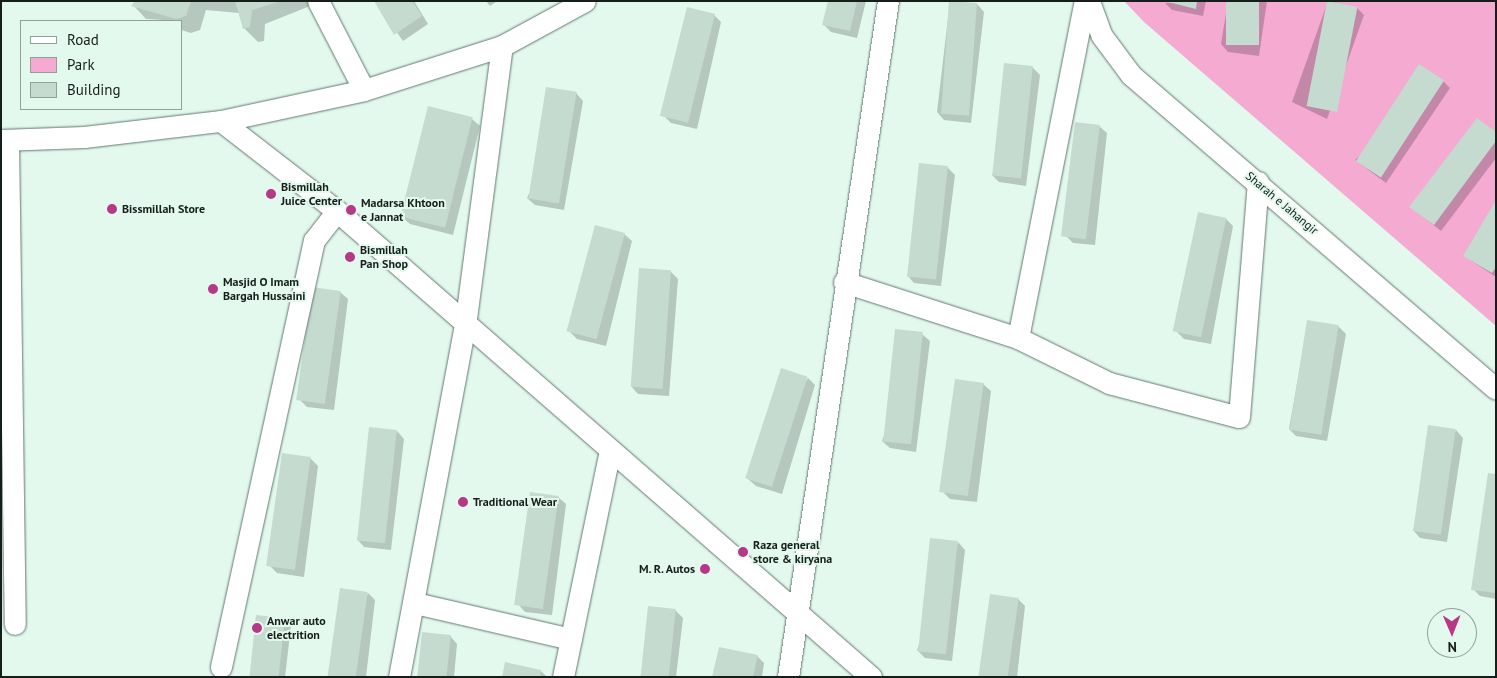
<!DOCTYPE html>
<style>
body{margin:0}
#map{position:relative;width:1497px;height:678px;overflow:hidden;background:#e3f9ee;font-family:"PT Sans",sans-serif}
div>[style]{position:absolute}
.green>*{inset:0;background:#f4aad1}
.shadow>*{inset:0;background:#0003}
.building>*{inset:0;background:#c5dbd0;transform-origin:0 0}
.roads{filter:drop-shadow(0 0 1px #63776e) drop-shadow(0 0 1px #63776e)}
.street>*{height:21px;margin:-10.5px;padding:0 10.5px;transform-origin:10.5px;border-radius:10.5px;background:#fff}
.dots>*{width:14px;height:14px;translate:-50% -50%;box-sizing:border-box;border:2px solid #e3f9ee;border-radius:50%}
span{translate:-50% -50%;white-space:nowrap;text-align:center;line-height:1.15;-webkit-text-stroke:4px #e3f9ee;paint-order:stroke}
.poi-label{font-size:12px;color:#161e1b;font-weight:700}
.left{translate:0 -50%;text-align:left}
.right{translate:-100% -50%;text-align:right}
.street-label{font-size:12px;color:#161e1b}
.frame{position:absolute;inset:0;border:2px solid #161e1b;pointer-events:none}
.legend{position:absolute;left:20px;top:20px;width:162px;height:90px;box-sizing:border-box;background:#e3f9ee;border:1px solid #91a19a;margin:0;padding:6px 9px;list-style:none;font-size:15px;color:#161e1b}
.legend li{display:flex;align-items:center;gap:10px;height:25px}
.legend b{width:25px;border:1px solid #91a19a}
.north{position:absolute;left:1427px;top:608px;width:50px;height:50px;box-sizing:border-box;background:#e3f9ee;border:1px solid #91a19a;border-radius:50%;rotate:179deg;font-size:14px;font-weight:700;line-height:20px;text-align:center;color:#161e1b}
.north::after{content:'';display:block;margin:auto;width:18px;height:22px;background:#b63886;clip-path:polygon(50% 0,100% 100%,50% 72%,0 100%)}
</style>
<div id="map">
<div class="green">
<i style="clip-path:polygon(1124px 1px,1496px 1px,1496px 326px,1144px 22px)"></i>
</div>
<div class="shadow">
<i style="clip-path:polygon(137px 1px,308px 1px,310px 6px,265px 24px,264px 41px,258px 42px,244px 28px,239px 13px,206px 10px,200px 30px,191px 33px,181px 30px,181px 21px,146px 19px,133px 5px)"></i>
<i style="clip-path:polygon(375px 1px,414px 1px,428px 24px,403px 41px)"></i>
<i style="clip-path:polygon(486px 1px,497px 1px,490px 6px)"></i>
<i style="clip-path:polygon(829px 1px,866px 1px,857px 38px,831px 32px,824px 25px)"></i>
<i style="clip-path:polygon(950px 1px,977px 4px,984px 12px,971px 123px,944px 120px,937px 112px)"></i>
<i style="clip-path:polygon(1206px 1px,1203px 16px,1172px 10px,1165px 3px)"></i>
<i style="clip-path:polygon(1228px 1px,1267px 1px,1259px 56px,1228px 52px,1221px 44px)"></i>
<i style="clip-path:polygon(1328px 1px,1357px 8px,1364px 15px,1327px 119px,1292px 102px)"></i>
<i style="clip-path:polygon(714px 15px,721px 22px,697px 129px,671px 123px,663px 115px)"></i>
<i style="clip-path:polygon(1032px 67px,1040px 75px,1026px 186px,999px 182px,992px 175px)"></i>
<i style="clip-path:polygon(1443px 81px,1450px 88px,1386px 183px,1355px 160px)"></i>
<i style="clip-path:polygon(576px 93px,583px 101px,564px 210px,535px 205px,527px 198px)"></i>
<i style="clip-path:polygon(472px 119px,480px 126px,453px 235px,410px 224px,402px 217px)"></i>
<i style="clip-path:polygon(1099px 126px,1107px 133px,1095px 245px,1073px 243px,1065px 235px)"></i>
<i style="clip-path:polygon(1496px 133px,1496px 158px,1441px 231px,1411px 207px)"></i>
<i style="clip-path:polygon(947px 167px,955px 175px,941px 286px,914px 283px,907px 275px)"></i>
<i style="clip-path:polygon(1496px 203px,1496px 277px,1464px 256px)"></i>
<i style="clip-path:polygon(1226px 219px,1233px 226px,1211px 344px,1184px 339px,1177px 332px)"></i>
<i style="clip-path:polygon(624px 234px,632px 241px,606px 346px,577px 339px,570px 332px)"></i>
<i style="clip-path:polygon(670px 271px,678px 279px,669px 396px,638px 394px,631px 386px)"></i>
<i style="clip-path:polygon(340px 292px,348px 299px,334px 410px,307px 407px,300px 400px)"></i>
<i style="clip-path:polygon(1308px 321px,1339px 327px,1346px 334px,1327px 441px,1296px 436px,1289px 429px)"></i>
<i style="clip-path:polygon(922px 334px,930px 341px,916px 452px,890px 448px,882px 441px)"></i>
<i style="clip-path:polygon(808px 378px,815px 385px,782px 494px,756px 486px,748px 479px)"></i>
<i style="clip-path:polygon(983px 384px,991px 391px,977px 502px,950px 499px,943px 492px)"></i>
<i style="clip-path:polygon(1456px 430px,1463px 438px,1447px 542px,1420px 538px,1413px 530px)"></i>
<i style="clip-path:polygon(397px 431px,404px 439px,391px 550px,364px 547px,357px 539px)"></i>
<i style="clip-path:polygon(310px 458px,318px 466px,304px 577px,277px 573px,270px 566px)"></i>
<i style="clip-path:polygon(1496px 476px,1496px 599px,1480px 596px,1473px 589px)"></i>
<i style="clip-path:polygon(558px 497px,566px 504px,552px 615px,525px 612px,518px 604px)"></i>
<i style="clip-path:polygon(958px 542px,965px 550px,952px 661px,925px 658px,917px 650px)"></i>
<i style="clip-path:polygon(368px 593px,375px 600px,366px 677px,330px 677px)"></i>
<i style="clip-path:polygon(1018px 599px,1025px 606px,1017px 677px,981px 677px)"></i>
<i style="clip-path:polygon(675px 610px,683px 618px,676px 677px,640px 677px)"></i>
<i style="clip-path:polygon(284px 619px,291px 626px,285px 677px,250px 677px)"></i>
<i style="clip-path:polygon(450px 636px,457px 644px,454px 677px,418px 677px)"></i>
<i style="clip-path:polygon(757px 656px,764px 663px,762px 677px,714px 677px)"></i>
<i style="clip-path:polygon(541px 671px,547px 677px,503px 677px)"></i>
</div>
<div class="building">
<i style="clip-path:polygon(135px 1px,191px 1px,186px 16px,176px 19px,131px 6px)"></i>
<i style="clip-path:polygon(235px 1px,281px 1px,252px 10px,250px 27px,243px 29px)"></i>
<i style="clip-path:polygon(374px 1px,412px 1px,422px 16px,394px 35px)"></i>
<i style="clip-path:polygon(828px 1px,857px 1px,850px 31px,822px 25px)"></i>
<i style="left:949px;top:1px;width:28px;height:113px;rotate:4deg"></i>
<i style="clip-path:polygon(1164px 1px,1197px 1px,1196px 9px)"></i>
<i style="left:1226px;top:1px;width:33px;height:44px"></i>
<i style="left:1327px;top:1px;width:31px;height:107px;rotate:11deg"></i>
<i style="left:687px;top:7px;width:29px;height:112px;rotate:14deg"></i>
<i style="left:1004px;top:63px;width:29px;height:113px;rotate:6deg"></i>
<i style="left:1419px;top:64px;width:30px;height:116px;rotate:33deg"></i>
<i style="left:546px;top:87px;width:31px;height:113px;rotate:9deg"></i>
<i style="left:428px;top:106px;width:46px;height:114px;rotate:14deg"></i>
<i style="clip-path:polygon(1477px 118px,1496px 132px,1496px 141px,1434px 225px,1409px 207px)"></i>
<i style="left:1075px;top:122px;width:25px;height:115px;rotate:7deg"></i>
<i style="left:919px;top:163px;width:29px;height:114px;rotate:6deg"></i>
<i style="clip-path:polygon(1496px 200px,1496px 267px,1492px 273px,1463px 256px)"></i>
<i style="left:1198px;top:212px;width:29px;height:122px;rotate:12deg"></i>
<i style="left:595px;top:225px;width:31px;height:110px;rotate:15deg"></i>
<i style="left:639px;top:268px;width:32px;height:119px;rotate:4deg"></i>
<i style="left:312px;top:287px;width:29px;height:114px;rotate:8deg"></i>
<i style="left:1307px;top:320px;width:32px;height:111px;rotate:9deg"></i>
<i style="left:895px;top:329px;width:28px;height:113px;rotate:6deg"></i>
<i style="left:781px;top:368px;width:28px;height:116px;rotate:18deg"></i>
<i style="left:955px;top:379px;width:29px;height:114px;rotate:8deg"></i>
<i style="left:1428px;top:425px;width:28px;height:107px;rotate:8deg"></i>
<i style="left:369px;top:427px;width:28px;height:114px;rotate:6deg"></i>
<i style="left:282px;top:453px;width:29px;height:114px;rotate:8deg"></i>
<i style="clip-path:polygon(1488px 473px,1496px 474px,1496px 593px,1471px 590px)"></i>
<i style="left:530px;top:492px;width:29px;height:114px;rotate:8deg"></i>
<i style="left:930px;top:538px;width:28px;height:114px;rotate:6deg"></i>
<i style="left:340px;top:588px;width:28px;height:90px;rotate:8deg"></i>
<i style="left:990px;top:594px;width:29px;height:84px;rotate:8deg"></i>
<i style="left:648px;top:606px;width:28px;height:72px;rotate:6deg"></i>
<i style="left:256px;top:615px;width:29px;height:62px;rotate:6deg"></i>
<i style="left:422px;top:632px;width:29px;height:45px;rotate:6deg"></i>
<i style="clip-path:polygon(719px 647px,758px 655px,753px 677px,712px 677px)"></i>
<i style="clip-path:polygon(505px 662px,541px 670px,540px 677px,502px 677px)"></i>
</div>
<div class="roads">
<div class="street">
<i style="left:318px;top:1px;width:100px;rotate:62.7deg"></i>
<i style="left:1089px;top:1px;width:37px;rotate:70deg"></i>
<i style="left:1102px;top:36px;width:49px;rotate:53.4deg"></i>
<i style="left:1131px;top:75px;width:481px;rotate:40.7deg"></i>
<i style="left:221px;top:121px;width:147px;rotate:37.8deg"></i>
<i style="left:337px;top:211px;width:37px;rotate:128deg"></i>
<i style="left:314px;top:240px;width:437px;rotate:102.3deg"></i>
<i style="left:1px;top:140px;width:83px;rotate:-2.1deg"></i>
<i style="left:84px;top:137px;width:138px;rotate:-6.7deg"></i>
<i style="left:221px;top:121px;width:146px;rotate:-12.2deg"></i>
<i style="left:364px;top:90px;width:145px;rotate:-17.7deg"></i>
<i style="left:502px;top:46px;width:94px;rotate:-28.5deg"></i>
<i style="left:8px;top:140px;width:484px;rotate:89.2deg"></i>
<i style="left:337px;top:211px;width:709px;rotate:41.11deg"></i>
<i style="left:844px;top:282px;width:183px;rotate:17.8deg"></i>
<i style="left:1018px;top:338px;width:102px;rotate:26.3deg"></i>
<i style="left:1109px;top:383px;width:134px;rotate:14.7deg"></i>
<i style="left:1239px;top:417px;width:236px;rotate:-85.4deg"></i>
<i style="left:1018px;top:338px;width:344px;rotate:-78.8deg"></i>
<i style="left:415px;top:603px;width:160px;rotate:13deg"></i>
<i style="left:399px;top:677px;width:357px;rotate:-79.4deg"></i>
<i style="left:465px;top:326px;width:282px;rotate:-82.5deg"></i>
<i style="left:563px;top:677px;width:231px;rotate:-78.3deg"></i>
<i style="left:788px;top:677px;width:683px;rotate:-81.59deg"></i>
</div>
</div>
<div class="dots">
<i style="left:271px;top:194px;background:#b63886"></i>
<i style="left:112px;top:209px;background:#b63886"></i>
<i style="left:351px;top:210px;background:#b63886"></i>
<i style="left:350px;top:257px;background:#b63886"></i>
<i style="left:213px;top:289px;background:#b63886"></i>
<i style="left:463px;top:502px;background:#b63886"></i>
<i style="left:743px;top:552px;background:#b63886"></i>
<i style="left:705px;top:569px;background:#b63886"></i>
<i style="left:257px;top:628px;background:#b63886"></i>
</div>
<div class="poi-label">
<span class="left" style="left:281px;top:194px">Bismillah<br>Juice Center</span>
<span class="left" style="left:361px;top:210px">Madarsa Khtoon<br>e Jannat</span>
<span class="left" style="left:122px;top:209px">Bissmillah Store</span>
<span class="left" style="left:360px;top:257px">Bismillah<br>Pan Shop</span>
<span class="left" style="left:223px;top:289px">Masjid O Imam<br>Bargah Hussaini</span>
<span class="left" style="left:473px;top:502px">Traditional Wear</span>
<span class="left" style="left:753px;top:552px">Raza general<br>store &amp; kiryana</span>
<span class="right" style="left:695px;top:569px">M. R. Autos</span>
<span class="left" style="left:267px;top:628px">Anwar auto<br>electrition</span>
</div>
<div class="street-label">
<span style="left:1282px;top:203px;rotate:40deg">Sharah e Jahangir</span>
</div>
<div class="frame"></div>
<ul class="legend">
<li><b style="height:6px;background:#fff"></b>Road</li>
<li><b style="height:14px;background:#f4aad1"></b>Park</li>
<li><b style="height:14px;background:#c5dbd0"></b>Building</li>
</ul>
<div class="north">N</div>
</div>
